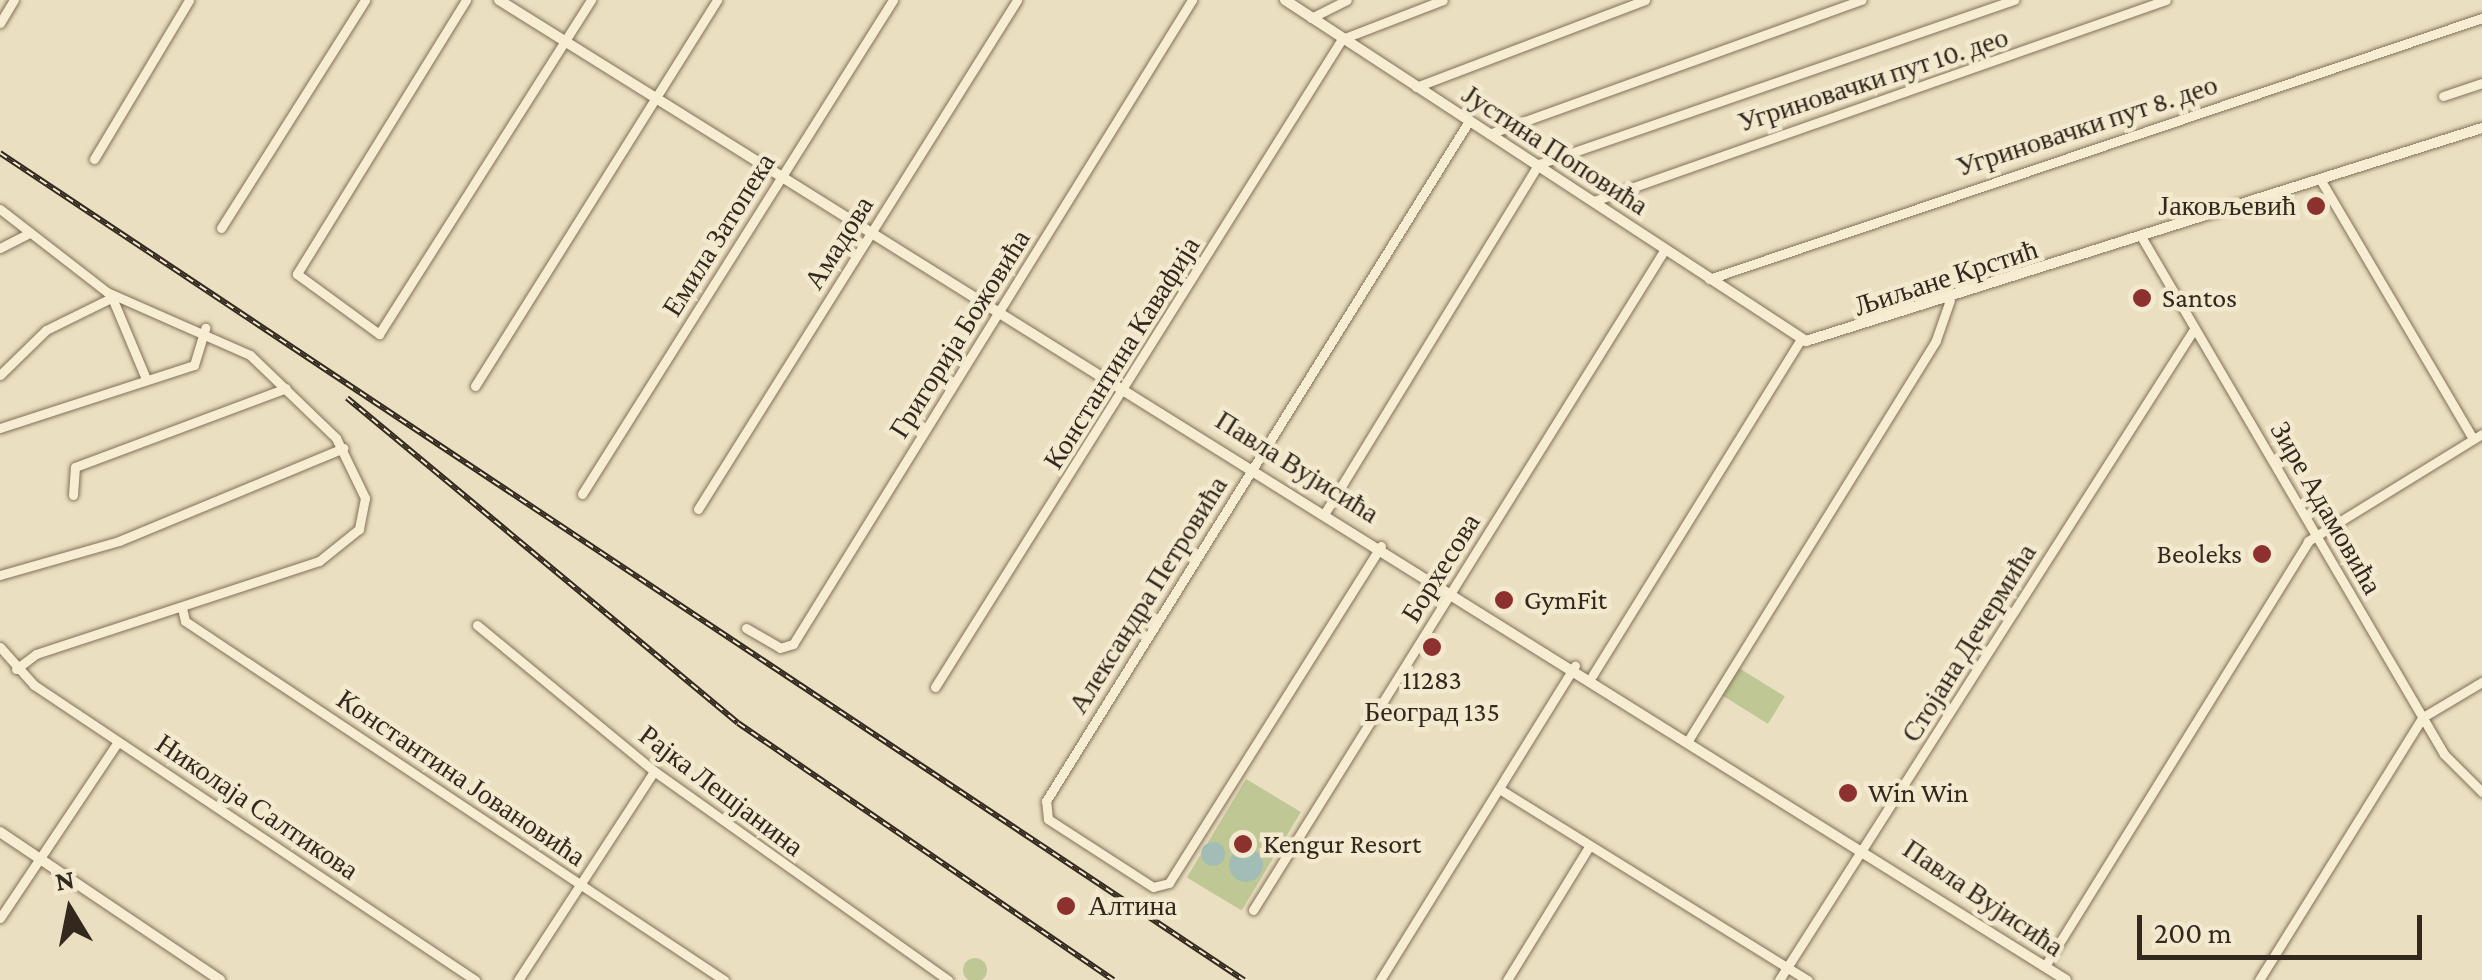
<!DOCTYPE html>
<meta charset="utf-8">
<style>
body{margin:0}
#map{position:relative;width:2482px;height:980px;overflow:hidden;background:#eadfc0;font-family:"Crimson Pro",serif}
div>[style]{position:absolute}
.green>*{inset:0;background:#bfc795;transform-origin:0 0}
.round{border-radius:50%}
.water>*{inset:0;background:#a2bdb6}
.roads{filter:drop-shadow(0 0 2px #827059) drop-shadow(0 0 2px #827059)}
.minor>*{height:9px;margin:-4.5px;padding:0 4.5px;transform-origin:4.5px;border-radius:4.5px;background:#f6edd2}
.tertiary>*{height:10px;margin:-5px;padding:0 5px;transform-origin:5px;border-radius:5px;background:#f6edd2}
.rail>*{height:6px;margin-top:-3px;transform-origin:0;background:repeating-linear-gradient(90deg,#f2e9cf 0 8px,#32281d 0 16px);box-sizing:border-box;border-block:2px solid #32281d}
.dots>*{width:28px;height:28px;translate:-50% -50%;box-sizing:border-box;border:5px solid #f2e9cf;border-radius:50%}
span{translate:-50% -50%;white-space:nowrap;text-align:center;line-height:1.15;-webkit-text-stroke:9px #f2e9cf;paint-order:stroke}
.street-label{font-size:28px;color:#32281d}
.poi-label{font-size:28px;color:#32281d}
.right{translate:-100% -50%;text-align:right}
.left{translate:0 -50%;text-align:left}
.north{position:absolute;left:20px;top:860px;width:100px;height:100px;-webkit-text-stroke:8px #f2e9cf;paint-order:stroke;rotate:350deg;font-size:28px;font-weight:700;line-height:40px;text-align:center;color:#32281d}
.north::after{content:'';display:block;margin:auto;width:35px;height:45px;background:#32281d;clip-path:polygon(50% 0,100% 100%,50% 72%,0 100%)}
.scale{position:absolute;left:2137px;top:915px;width:285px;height:45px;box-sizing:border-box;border:5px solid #32281d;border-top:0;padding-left:12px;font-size:30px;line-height:35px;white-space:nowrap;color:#32281d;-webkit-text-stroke:8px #f2e9cf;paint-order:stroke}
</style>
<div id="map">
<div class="green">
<i style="left:1739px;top:668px;width:54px;height:32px;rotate:32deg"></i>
<i style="left:1246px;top:779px;width:64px;height:115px;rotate:31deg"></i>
<i class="round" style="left:963px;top:958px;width:24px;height:24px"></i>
</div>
<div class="water">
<i class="round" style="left:1201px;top:842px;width:24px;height:24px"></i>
<i class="round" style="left:1229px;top:848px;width:34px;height:34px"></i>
</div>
<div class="roads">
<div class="minor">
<i style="left:466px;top:0;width:322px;rotate:121.7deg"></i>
<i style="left:297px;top:274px;width:102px;rotate:36.2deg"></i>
<i style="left:379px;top:334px;width:396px;rotate:-57.6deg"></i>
<i style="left:1311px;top:18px;width:40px;rotate:-26.6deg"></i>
<i style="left:0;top:23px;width:27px;rotate:-59deg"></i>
<i style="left:1416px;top:87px;width:245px;rotate:-20.8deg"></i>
<i style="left:2443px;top:96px;width:41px;rotate:-18.4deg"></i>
<i style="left:1489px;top:134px;width:396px;rotate:-19.8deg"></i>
<i style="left:94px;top:159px;width:185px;rotate:-59.1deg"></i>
<i style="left:2320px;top:179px;width:302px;rotate:59.5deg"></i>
<i style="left:1594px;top:201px;width:606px;rotate:-19.36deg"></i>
<i style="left:0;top:209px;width:135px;rotate:37.8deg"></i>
<i style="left:107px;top:292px;width:156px;rotate:23.8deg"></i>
<i style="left:250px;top:355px;width:120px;rotate:44deg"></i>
<i style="left:336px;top:438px;width:67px;rotate:64.2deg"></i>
<i style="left:365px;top:498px;width:32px;rotate:101deg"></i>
<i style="left:359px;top:529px;width:51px;rotate:141.3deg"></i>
<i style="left:319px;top:561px;width:298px;rotate:161.8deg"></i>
<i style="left:36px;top:654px;width:25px;rotate:143deg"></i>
<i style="left:221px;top:228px;width:270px;rotate:-57.7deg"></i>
<i style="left:2142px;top:238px;width:598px;rotate:59.66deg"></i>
<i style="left:2444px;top:754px;width:54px;rotate:45deg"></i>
<i style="left:0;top:248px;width:33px;rotate:-27deg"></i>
<i style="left:1709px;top:279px;width:816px;rotate:-18.66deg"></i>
<i style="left:113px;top:300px;width:86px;rotate:67.3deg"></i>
<i style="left:0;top:375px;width:64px;rotate:-44.4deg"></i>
<i style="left:46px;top:330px;width:77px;rotate:-26.2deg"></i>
<i style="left:475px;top:386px;width:456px;rotate:-57.9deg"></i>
<i style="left:0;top:428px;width:204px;rotate:-18deg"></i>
<i style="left:194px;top:365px;width:39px;rotate:-73deg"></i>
<i style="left:582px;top:494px;width:584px;rotate:-57.81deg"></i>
<i style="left:73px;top:495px;width:28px;rotate:-86deg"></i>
<i style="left:75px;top:467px;width:225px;rotate:-20.5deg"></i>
<i style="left:698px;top:509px;width:601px;rotate:-57.92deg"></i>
<i style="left:1326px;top:511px;width:407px;rotate:-58.5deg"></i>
<i style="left:1539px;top:164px;width:503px;rotate:-19.05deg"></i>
<i style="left:1381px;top:546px;width:398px;rotate:122.2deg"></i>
<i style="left:1169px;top:883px;width:16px;rotate:166deg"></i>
<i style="left:1153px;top:887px;width:125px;rotate:-147.1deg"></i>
<i style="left:1048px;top:819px;width:18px;rotate:-96deg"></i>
<i style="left:1046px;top:801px;width:801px;rotate:-58.12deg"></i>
<i style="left:0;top:575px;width:124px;rotate:-15.9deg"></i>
<i style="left:119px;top:541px;width:243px;rotate:-22.5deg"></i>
<i style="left:182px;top:608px;width:13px;rotate:77deg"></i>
<i style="left:185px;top:621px;width:648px;rotate:33.67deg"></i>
<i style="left:477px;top:625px;width:229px;rotate:39.5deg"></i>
<i style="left:654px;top:771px;width:361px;rotate:35.4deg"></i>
<i style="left:746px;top:628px;width:39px;rotate:30deg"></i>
<i style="left:780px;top:648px;width:14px;rotate:-17deg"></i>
<i style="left:793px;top:644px;width:758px;rotate:-58.22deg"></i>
<i style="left:0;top:647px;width:51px;rotate:48.2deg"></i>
<i style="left:34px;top:685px;width:531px;rotate:33.78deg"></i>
<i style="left:1592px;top:676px;width:395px;rotate:-58.2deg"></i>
<i style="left:935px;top:687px;width:765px;rotate:-57.87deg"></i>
<i style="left:1342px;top:39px;width:108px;rotate:-21.1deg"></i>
<i style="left:1689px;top:739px;width:469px;rotate:-58.2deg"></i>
<i style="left:1936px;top:340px;width:42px;rotate:-70.7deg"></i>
<i style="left:1501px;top:790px;width:361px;rotate:31.8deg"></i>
<i style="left:1253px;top:910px;width:779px;rotate:-58.06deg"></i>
<i style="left:0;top:918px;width:212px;rotate:-56.2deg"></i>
<i style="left:2045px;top:966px;width:500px;rotate:-58.2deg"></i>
<i style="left:2308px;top:541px;width:204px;rotate:-31.6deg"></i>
<i style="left:518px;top:980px;width:249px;rotate:-56.9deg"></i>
<i style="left:1380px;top:980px;width:370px;rotate:-58.2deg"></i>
<i style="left:1507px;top:980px;width:158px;rotate:-58.4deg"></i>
<i style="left:1779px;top:980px;width:772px;rotate:-57.48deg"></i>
<i style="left:2259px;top:980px;width:310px;rotate:-58.1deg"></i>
<i style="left:2423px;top:717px;width:69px;rotate:-30.7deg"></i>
</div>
<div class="tertiary">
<i style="left:499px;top:0;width:1848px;rotate:32.02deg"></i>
<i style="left:1285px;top:0;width:623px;rotate:33.21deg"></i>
<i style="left:1806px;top:341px;width:709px;rotate:-17.49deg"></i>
<i style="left:0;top:832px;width:265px;rotate:33.9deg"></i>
</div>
</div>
<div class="rail">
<i style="left:0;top:153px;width:1494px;rotate:33.62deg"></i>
<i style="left:347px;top:398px;width:508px;rotate:39.73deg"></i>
<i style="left:738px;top:723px;width:455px;rotate:34.4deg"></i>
</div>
<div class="dots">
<i style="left:2316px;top:206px;background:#8c312d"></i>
<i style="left:2142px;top:298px;background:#8c312d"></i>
<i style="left:2262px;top:554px;background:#8c312d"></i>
<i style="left:1504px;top:600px;background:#8c312d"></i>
<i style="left:1432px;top:647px;background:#8c312d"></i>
<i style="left:1848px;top:793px;background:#8c312d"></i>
<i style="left:1243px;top:844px;background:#8c312d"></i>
<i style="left:1066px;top:906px;background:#8c312d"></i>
</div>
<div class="street-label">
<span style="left:1873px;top:80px;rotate:-18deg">Угриновачки пут 10. део</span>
<span style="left:2087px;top:126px;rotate:-18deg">Угриновачки пут 8. део</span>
<span style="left:1555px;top:150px;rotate:33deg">Јустина Поповића</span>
<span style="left:719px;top:235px;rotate:-58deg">Емила Затопека</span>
<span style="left:839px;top:243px;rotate:-58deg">Амадова</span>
<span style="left:1946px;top:278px;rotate:-18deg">Љиљане Крстић</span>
<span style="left:960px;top:334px;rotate:-58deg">Григорија Божовића</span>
<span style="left:1122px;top:353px;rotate:-58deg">Константина Кавафија</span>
<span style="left:1297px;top:467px;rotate:32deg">Павла Вујисића</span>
<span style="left:2326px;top:508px;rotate:60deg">Зире Адамовића</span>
<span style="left:1441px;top:568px;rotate:-58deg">Борхесова</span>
<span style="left:1148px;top:595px;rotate:-58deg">Александра Петровића</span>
<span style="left:1969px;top:643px;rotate:-58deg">Стојана Дечермића</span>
<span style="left:461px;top:778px;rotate:34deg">Константина Јовановића</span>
<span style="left:721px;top:791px;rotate:37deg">Рајка Лешјанина</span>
<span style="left:257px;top:807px;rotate:34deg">Николаја Салтикова</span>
<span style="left:1983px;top:898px;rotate:34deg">Павла Вујисића</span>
</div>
<div class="poi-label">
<span class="right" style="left:2296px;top:206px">Јаковљевић</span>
<span class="left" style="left:2162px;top:298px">Santos</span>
<span class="right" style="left:2242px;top:554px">Beoleks</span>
<span class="left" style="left:1524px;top:600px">GymFit</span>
<span style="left:1432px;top:696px">11283<br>Београд 135</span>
<span class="left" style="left:1868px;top:793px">Win Win</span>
<span class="left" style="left:1263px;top:844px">Kengur Resort</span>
<span class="left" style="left:1088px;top:906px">Алтина</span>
</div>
<div class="north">N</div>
<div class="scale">200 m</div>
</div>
